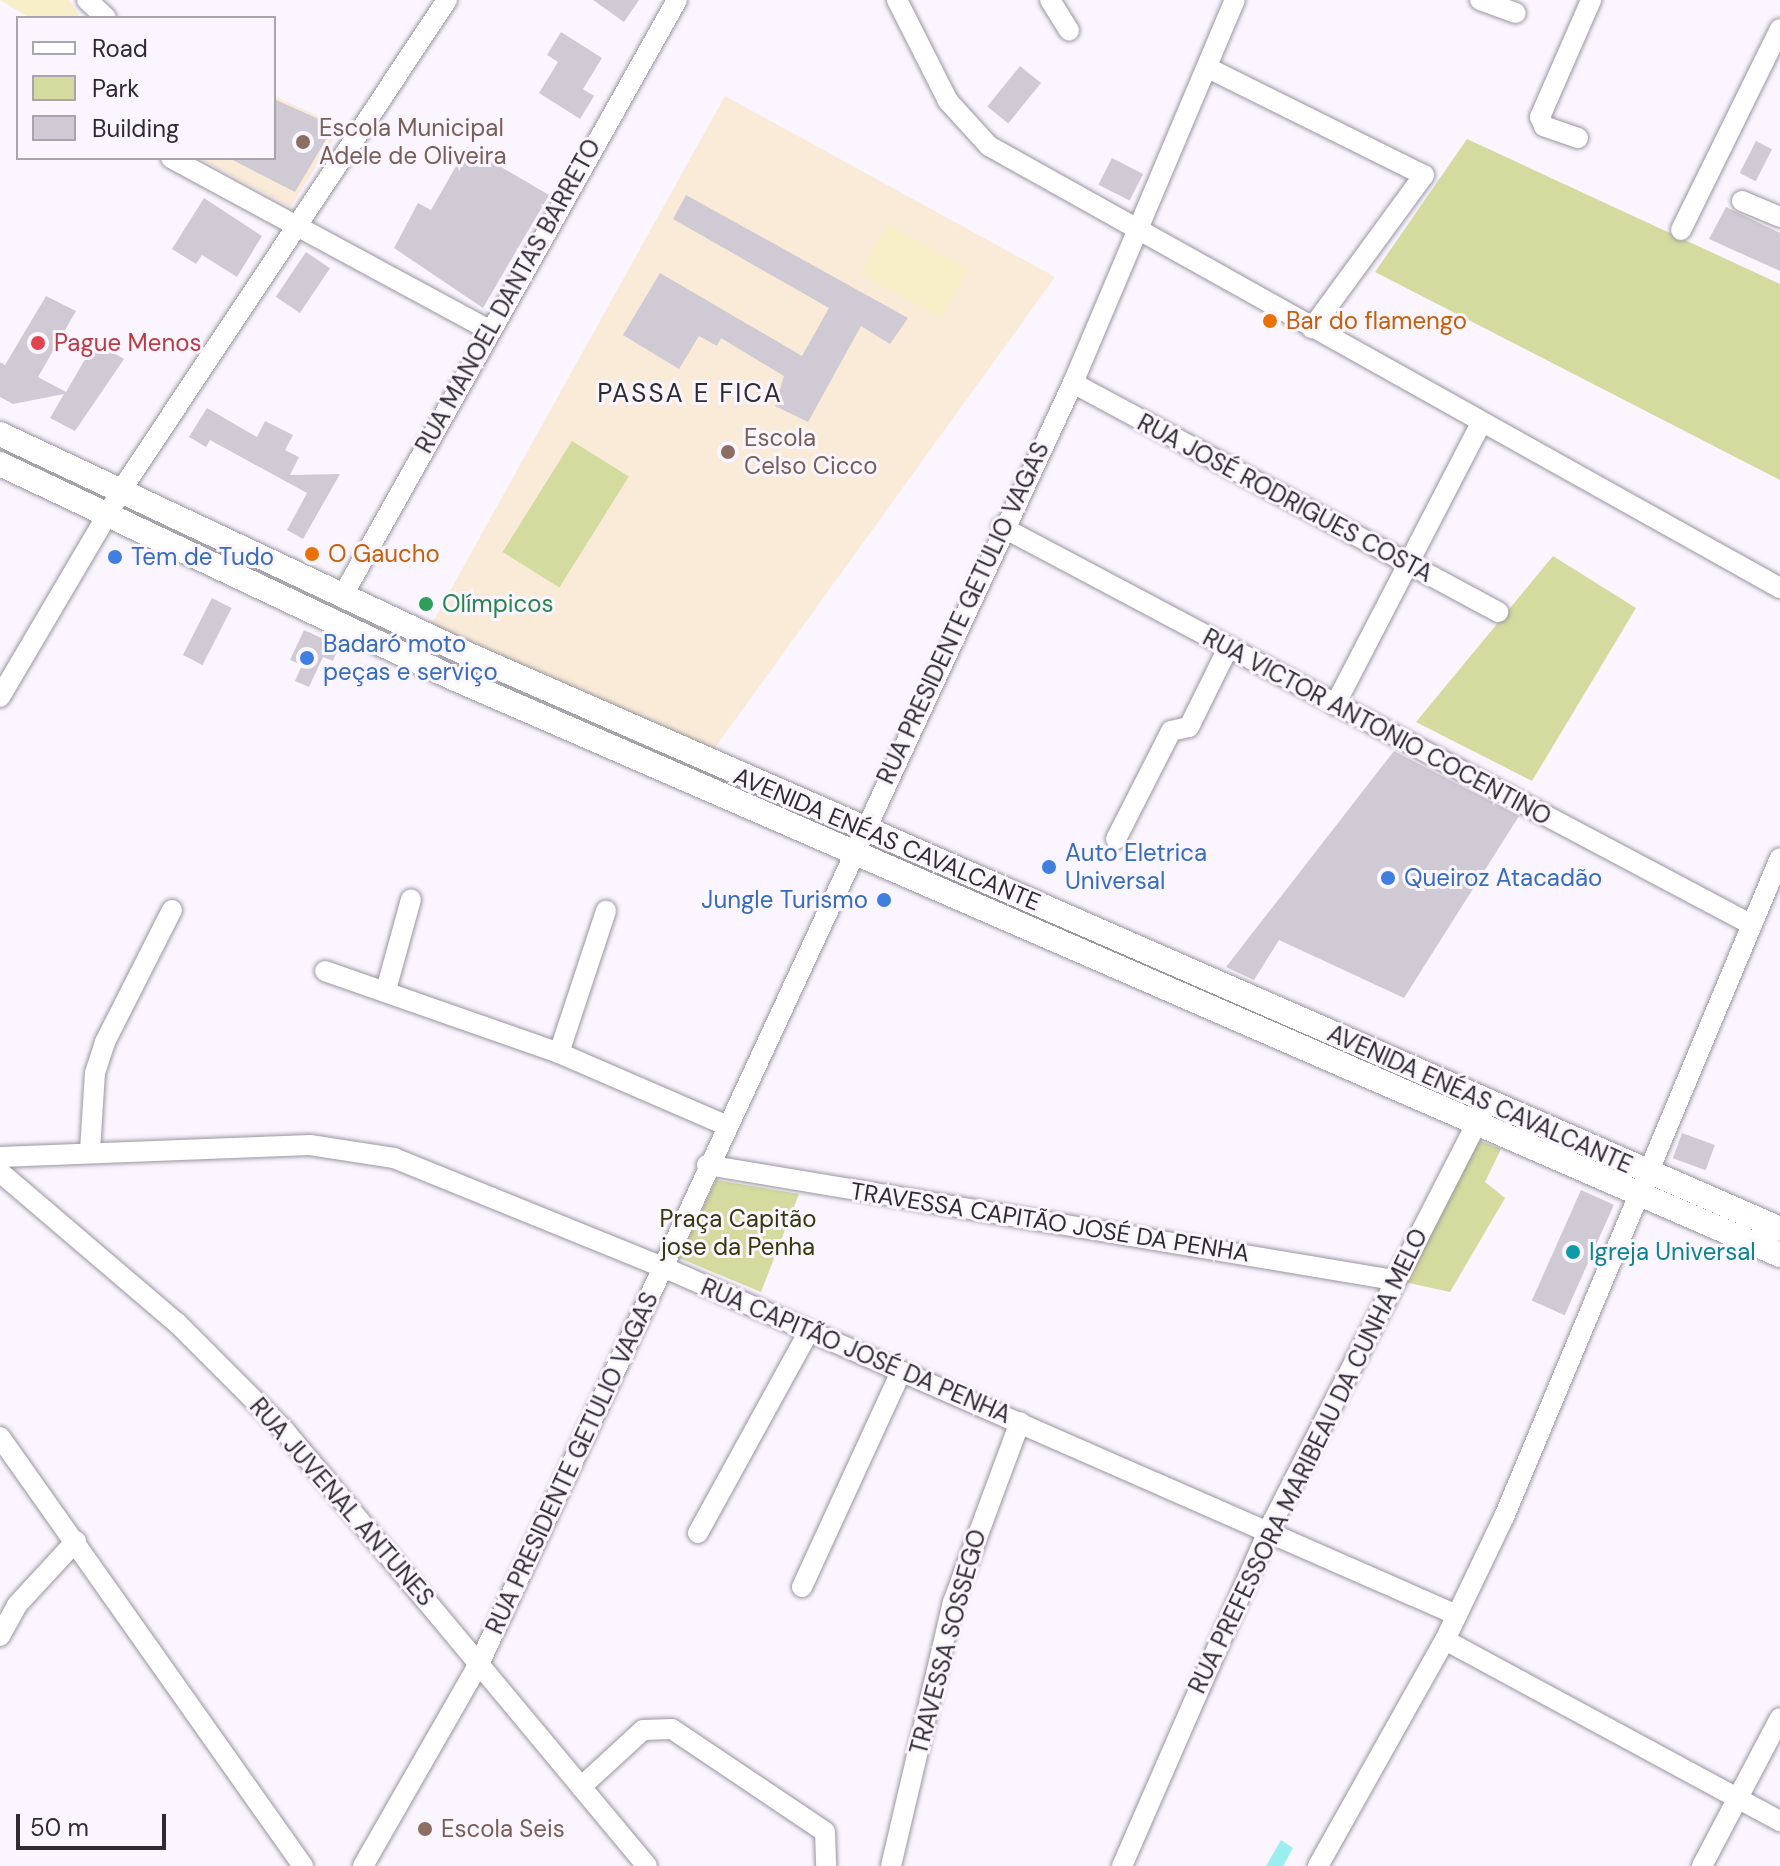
<!DOCTYPE html>
<meta charset="utf-8">
<style>
body{margin:0}
#map{position:relative;width:1780px;height:1866px;overflow:hidden;background:#faf5ff;font-family:"DM Sans",sans-serif}
div>[style]{position:absolute}
.education>*{inset:0;background:#f9ebd8}
.green>*{inset:0;background:#d3db9f;transform-origin:0 0}
.sand>*{inset:0;background:#f8eec8;transform-origin:0 0}
.water>*{inset:0;background:#9beeef}
.building>*{inset:0;background:#cfcad3;transform-origin:0 0}
.roads{filter:drop-shadow(0 0 2px #99959e) drop-shadow(0 0 2px #99959e)}
.minor>*{height:20px;margin:-10px;padding:0 10px;transform-origin:10px;border-radius:10px;background:#fff}
.major>*{height:24px;margin:-12px;padding:0 12px;transform-origin:12px;border-radius:12px;background:#fff}
.dots>*{width:22px;height:22px;translate:-50% -50%;box-sizing:border-box;border:4px solid #faf5ff;border-radius:50%}
span{translate:-50% -50%;white-space:nowrap;text-align:center;line-height:1.15;-webkit-text-stroke:6px #faf5ff;paint-order:stroke}
.education-label{font-size:24px;color:#785e54}
.left{translate:0 -50%;text-align:left}
.street-label{font-size:24px;color:#2e2c30}
.food-label{font-size:24px;color:#c56008}
.health-label{font-size:24px;color:#be3a42}
.shop-label{font-size:24px;color:#366cbe}
.right{translate:-100% -50%;text-align:right}
.leisure-label{font-size:24px;color:#27864d}
.park-label{font-size:24px;color:#35390a}
.culture-label{font-size:24px;color:#0d838f}
.neighbourhood-label{font-size:26px;color:#2e2c30;letter-spacing:2px}
.legend{position:absolute;left:16px;top:16px;width:260px;height:144px;box-sizing:border-box;background:#faf5ff;border:2px solid #a8a5ac;margin:0;padding:10px 14px;list-style:none;font-size:24px;color:#2e2c30}
.legend li{display:flex;align-items:center;gap:16px;height:40px}
.legend b{width:40px;border:2px solid #a8a5ac}
.scale{position:absolute;left:16px;top:1814px;width:150px;height:36px;box-sizing:border-box;border:4px solid #2e2c30;border-top:0;padding-left:10px;font-size:24px;line-height:28px;white-space:nowrap;color:#2e2c30;-webkit-text-stroke:6px #faf5ff;paint-order:stroke}
</style>
<div id="map">
<div class="education">
<i style="clip-path:polygon(274px 96px,342px 127px,290px 207px,199px 158px,274px 158px)"></i>
<i style="clip-path:polygon(725px 96px,1055px 277px,714px 749px,430px 627px)"></i>
</div>
<div class="green">
<i style="clip-path:polygon(1467px 139px,1780px 284px,1780px 480px,1375px 272px)"></i>
<i style="left:572px;top:441px;width:67px;height:131px;rotate:32deg"></i>
<i style="clip-path:polygon(1553px 556px,1636px 608px,1532px 781px,1416px 722px)"></i>
<i style="clip-path:polygon(1475px 1139px,1501px 1149px,1485px 1182px,1505px 1198px,1450px 1292px,1400px 1281px)"></i>
<i style="clip-path:polygon(716px 1180px,799px 1194px,761px 1292px,679px 1258px)"></i>
</div>
<div class="sand">
<i style="clip-path:polygon(0 0,69px 0,80px 17px,30px 18px)"></i>
<i style="left:887px;top:224px;width:93px;height:56px;rotate:29deg"></i>
</div>
<div class="water">
<i style="clip-path:polygon(1281px 1840px,1293px 1848px,1283px 1866px,1266px 1866px)"></i>
</div>
<div class="building">
<i style="clip-path:polygon(593px 0,639px 0,624px 22px)"></i>
<i style="clip-path:polygon(561px 32px,602px 58px,583px 89px,594px 96px,580px 119px,539px 93px,558px 62px,547px 55px)"></i>
<i style="left:1020px;top:66px;width:27px;height:52px;rotate:39deg"></i>
<i style="clip-path:polygon(274px 99px,334px 126px,295px 192px,229px 158px,274px 158px)"></i>
<i style="left:1756px;top:141px;width:18px;height:36px;rotate:27deg"></i>
<i style="clip-path:polygon(467px 147px,549px 195px,483px 308px,394px 248px,418px 203px,431px 210px)"></i>
<i style="left:1112px;top:158px;width:35px;height:30px;rotate:27deg"></i>
<i style="clip-path:polygon(686px 195px,908px 318px,890px 344px,861px 326px,808px 422px,775px 406px,784px 376px,721px 338px,717px 346px,699px 336px,679px 369px,623px 335px,660px 273px,802px 356px,829px 308px,673px 219px)"></i>
<i style="clip-path:polygon(204px 198px,262px 236px,237px 277px,202px 255px,196px 264px,172px 249px)"></i>
<i style="clip-path:polygon(1726px 207px,1780px 233px,1780px 271px,1709px 239px)"></i>
<i style="left:306px;top:252px;width:29px;height:54px;rotate:34deg"></i>
<i style="clip-path:polygon(46px 296px,76px 311px,38px 377px,66px 392px,95px 342px,124px 359px,75px 431px,50px 418px,64px 394px,13px 404px,0 397px,0 362px,5px 365px)"></i>
<i style="clip-path:polygon(207px 408px,257px 437px,265px 421px,293px 435px,285px 450px,299px 457px,290px 475px,340px 474px,303px 539px,287px 530px,307px 493px,210px 440px,206px 447px,189px 437px)"></i>
<i style="left:212px;top:598px;width:22px;height:64px;rotate:27deg"></i>
<i style="clip-path:polygon(304px 630px,339px 646px,333px 661px,323px 657px,309px 687px,295px 681px,302px 665px,290px 660px)"></i>
<i style="clip-path:polygon(1394px 751px,1519px 816px,1404px 998px,1279px 940px,1254px 980px,1226px 967px)"></i>
<i style="left:1682px;top:1133px;width:35px;height:27px;rotate:20deg"></i>
<i style="left:1581px;top:1190px;width:36px;height:121px;rotate:24deg"></i>
</div>
<div class="roads">
<div class="minor">
<i style="left:87px;top:0;width:26px;rotate:43deg"></i>
<i style="left:897px;top:0;width:113px;rotate:63.2deg"></i>
<i style="left:948px;top:101px;width:61px;rotate:47.7deg"></i>
<i style="left:989px;top:146px;width:906px;rotate:29.2deg"></i>
<i style="left:1050px;top:0;width:36px;rotate:58deg"></i>
<i style="left:1480px;top:0;width:38px;rotate:20deg"></i>
<i style="left:1208px;top:68px;width:241px;rotate:26.4deg"></i>
<i style="left:1424px;top:175px;width:190px;rotate:126.2deg"></i>
<i style="left:1578px;top:138px;width:36px;rotate:-161deg"></i>
<i style="left:1544px;top:126px;width:10px;rotate:-114deg"></i>
<i style="left:1540px;top:117px;width:128px;rotate:-66.4deg"></i>
<i style="left:171px;top:158px;width:359px;rotate:28.4deg"></i>
<i style="left:1742px;top:201px;width:41px;rotate:22.8deg"></i>
<i style="left:1681px;top:230px;width:224px;rotate:-63.8deg"></i>
<i style="left:1073px;top:383px;width:483px;rotate:28.3deg"></i>
<i style="left:1002px;top:527px;width:849px;rotate:27.95deg"></i>
<i style="left:343px;top:595px;width:682px;rotate:-60.69deg"></i>
<i style="left:0;top:697px;width:248px;rotate:-59.5deg"></i>
<i style="left:126px;top:483px;width:580px;rotate:-56.39deg"></i>
<i style="left:1335px;top:705px;width:318px;rotate:-62.6deg"></i>
<i style="left:1116px;top:839px;width:121px;rotate:-63deg"></i>
<i style="left:1171px;top:731px;width:18px;rotate:-13deg"></i>
<i style="left:1189px;top:727px;width:88px;rotate:-63.7deg"></i>
<i style="left:325px;top:971px;width:248px;rotate:19.3deg"></i>
<i style="left:559px;top:1053px;width:181px;rotate:23.4deg"></i>
<i style="left:386px;top:990px;width:94px;rotate:-74.6deg"></i>
<i style="left:559px;top:1053px;width:150px;rotate:-71.7deg"></i>
<i style="left:90px;top:1150px;width:77px;rotate:-86.3deg"></i>
<i style="left:95px;top:1073px;width:33px;rotate:-72deg"></i>
<i style="left:105px;top:1042px;width:148px;rotate:-63.1deg"></i>
<i style="left:0;top:1157px;width:310px;rotate:-2.2deg"></i>
<i style="left:310px;top:1145px;width:85px;rotate:8.8deg"></i>
<i style="left:394px;top:1158px;width:290px;rotate:22.1deg"></i>
<i style="left:663px;top:1267px;width:867px;rotate:23.67deg"></i>
<i style="left:707px;top:1165px;width:697px;rotate:9.5deg"></i>
<i style="left:0;top:1172px;width:233px;rotate:40.5deg"></i>
<i style="left:177px;top:1323px;width:151px;rotate:45deg"></i>
<i style="left:284px;top:1430px;width:567px;rotate:50.22deg"></i>
<i style="left:0;top:1437px;width:525px;rotate:54.77deg"></i>
<i style="left:698px;top:1533px;width:228px;rotate:-61.2deg"></i>
<i style="left:802px;top:1587px;width:237px;rotate:-65.3deg"></i>
<i style="left:0;top:1636px;width:35px;rotate:-61deg"></i>
<i style="left:17px;top:1605px;width:87px;rotate:-47.3deg"></i>
<i style="left:1445px;top:1640px;width:381px;rotate:28.4deg"></i>
<i style="left:581px;top:1787px;width:84px;rotate:-42.6deg"></i>
<i style="left:643px;top:1730px;width:29px;rotate:-2deg"></i>
<i style="left:672px;top:1729px;width:184px;rotate:33.9deg"></i>
<i style="left:825px;top:1832px;width:34px;rotate:88deg"></i>
<i style="left:363px;top:1866px;width:235px;rotate:-60.2deg"></i>
<i style="left:480px;top:1662px;width:1410px;rotate:-65.13deg"></i>
<i style="left:1073px;top:383px;width:416px;rotate:-67.1deg"></i>
<i style="left:891px;top:1866px;width:271px;rotate:-76.8deg"></i>
<i style="left:953px;top:1602px;width:192px;rotate:-69.6deg"></i>
<i style="left:1122px;top:1866px;width:368px;rotate:-66.4deg"></i>
<i style="left:1269px;top:1529px;width:472px;rotate:-62.9deg"></i>
<i style="left:1318px;top:1866px;width:259px;rotate:-60.7deg"></i>
<i style="left:1445px;top:1640px;width:136px;rotate:-64.4deg"></i>
<i style="left:1504px;top:1517px;width:714px;rotate:-67.28deg"></i>
<i style="left:1702px;top:1866px;width:167px;rotate:-62.2deg"></i>
</div>
<div class="major">
<i style="left:0;top:434px;width:514px;rotate:25.22deg"></i>
<i style="left:465px;top:653px;width:1436px;rotate:23.65deg"></i>
<i style="left:0;top:464px;width:501px;rotate:25.29deg"></i>
<i style="left:453px;top:678px;width:1447px;rotate:23.5deg"></i>
</div>
</div>
<div class="dots">
<i style="left:303px;top:142px;background:#8d6e63"></i>
<i style="left:1270px;top:321px;background:#e8710a"></i>
<i style="left:38px;top:343px;background:#e0444e"></i>
<i style="left:728px;top:452px;background:#8d6e63"></i>
<i style="left:312px;top:554px;background:#e8710a"></i>
<i style="left:115px;top:557px;background:#3f7fe0"></i>
<i style="left:426px;top:604px;background:#2e9e5b"></i>
<i style="left:307px;top:658px;background:#3f7fe0"></i>
<i style="left:1049px;top:867px;background:#3f7fe0"></i>
<i style="left:1388px;top:878px;background:#3f7fe0"></i>
<i style="left:884px;top:900px;background:#3f7fe0"></i>
<i style="left:1573px;top:1252px;background:#0f9aa8"></i>
<i style="left:425px;top:1829px;background:#8d6e63"></i>
</div>
<div class="education-label">
<span class="left" style="left:319px;top:142px">Escola Municipal<br>Adele de Oliveira</span>
<span class="left" style="left:744px;top:452px">Escola<br>Celso Cicco</span>
<span class="left" style="left:441px;top:1829px">Escola Seis</span>
</div>
<div class="street-label">
<span style="left:508px;top:296px;rotate:-61deg">RUA MANOEL DANTAS BARRETO</span>
<span style="left:1285px;top:498px;rotate:28deg">RUA JOSÉ RODRIGUES COSTA</span>
<span style="left:963px;top:613px;rotate:-65deg">RUA PRESIDENTE GETULIO VAGAS</span>
<span style="left:1377px;top:727px;rotate:28deg">RUA VICTOR ANTONIO COCENTINO</span>
<span style="left:887px;top:839px;rotate:23deg">AVENIDA ENÉAS CAVALCANTE</span>
<span style="left:1480px;top:1099px;rotate:24deg">AVENIDA ENÉAS CAVALCANTE</span>
<span style="left:1050px;top:1222px;rotate:9deg">TRAVESSA CAPITÃO JOSÉ DA PENHA</span>
<span style="left:856px;top:1351px;rotate:23deg">RUA CAPITÃO JOSÉ DA PENHA</span>
<span style="left:1308px;top:1461px;rotate:-64deg">RUA PREFESSORA MARIBEAU DA CUNHA MELO</span>
<span style="left:572px;top:1463px;rotate:-65deg">RUA PRESIDENTE GETULIO VAGAS</span>
<span style="left:342px;top:1502px;rotate:49deg">RUA JUVENAL ANTUNES</span>
<span style="left:948px;top:1642px;rotate:-75deg">TRAVESSA SOSSEGO</span>
</div>
<div class="food-label">
<span class="left" style="left:1286px;top:321px">Bar do flamengo</span>
<span class="left" style="left:328px;top:554px">O Gaucho</span>
</div>
<div class="health-label">
<span class="left" style="left:54px;top:343px">Pague Menos</span>
</div>
<div class="shop-label">
<span class="left" style="left:131px;top:557px">Tem de Tudo</span>
<span class="left" style="left:323px;top:658px">Badaró moto<br>peças e serviço</span>
<span class="left" style="left:1065px;top:867px">Auto Eletrica<br>Universal</span>
<span class="left" style="left:1404px;top:878px">Queiroz Atacadão</span>
<span class="right" style="left:868px;top:900px">Jungle Turismo</span>
</div>
<div class="leisure-label">
<span class="left" style="left:442px;top:604px">Olímpicos</span>
</div>
<div class="park-label">
<span style="left:738px;top:1233px">Praça Capitão<br>jose da Penha</span>
</div>
<div class="culture-label">
<span class="left" style="left:1589px;top:1252px">Igreja Universal</span>
</div>
<div class="neighbourhood-label">
<span style="left:690px;top:394px">PASSA E FICA</span>
</div>
<ul class="legend">
<li><b style="height:10px;background:#fff"></b>Road</li>
<li><b style="height:22px;background:#d3db9f"></b>Park</li>
<li><b style="height:22px;background:#cfcad3"></b>Building</li>
</ul>
<div class="scale">50 m</div>
</div>
